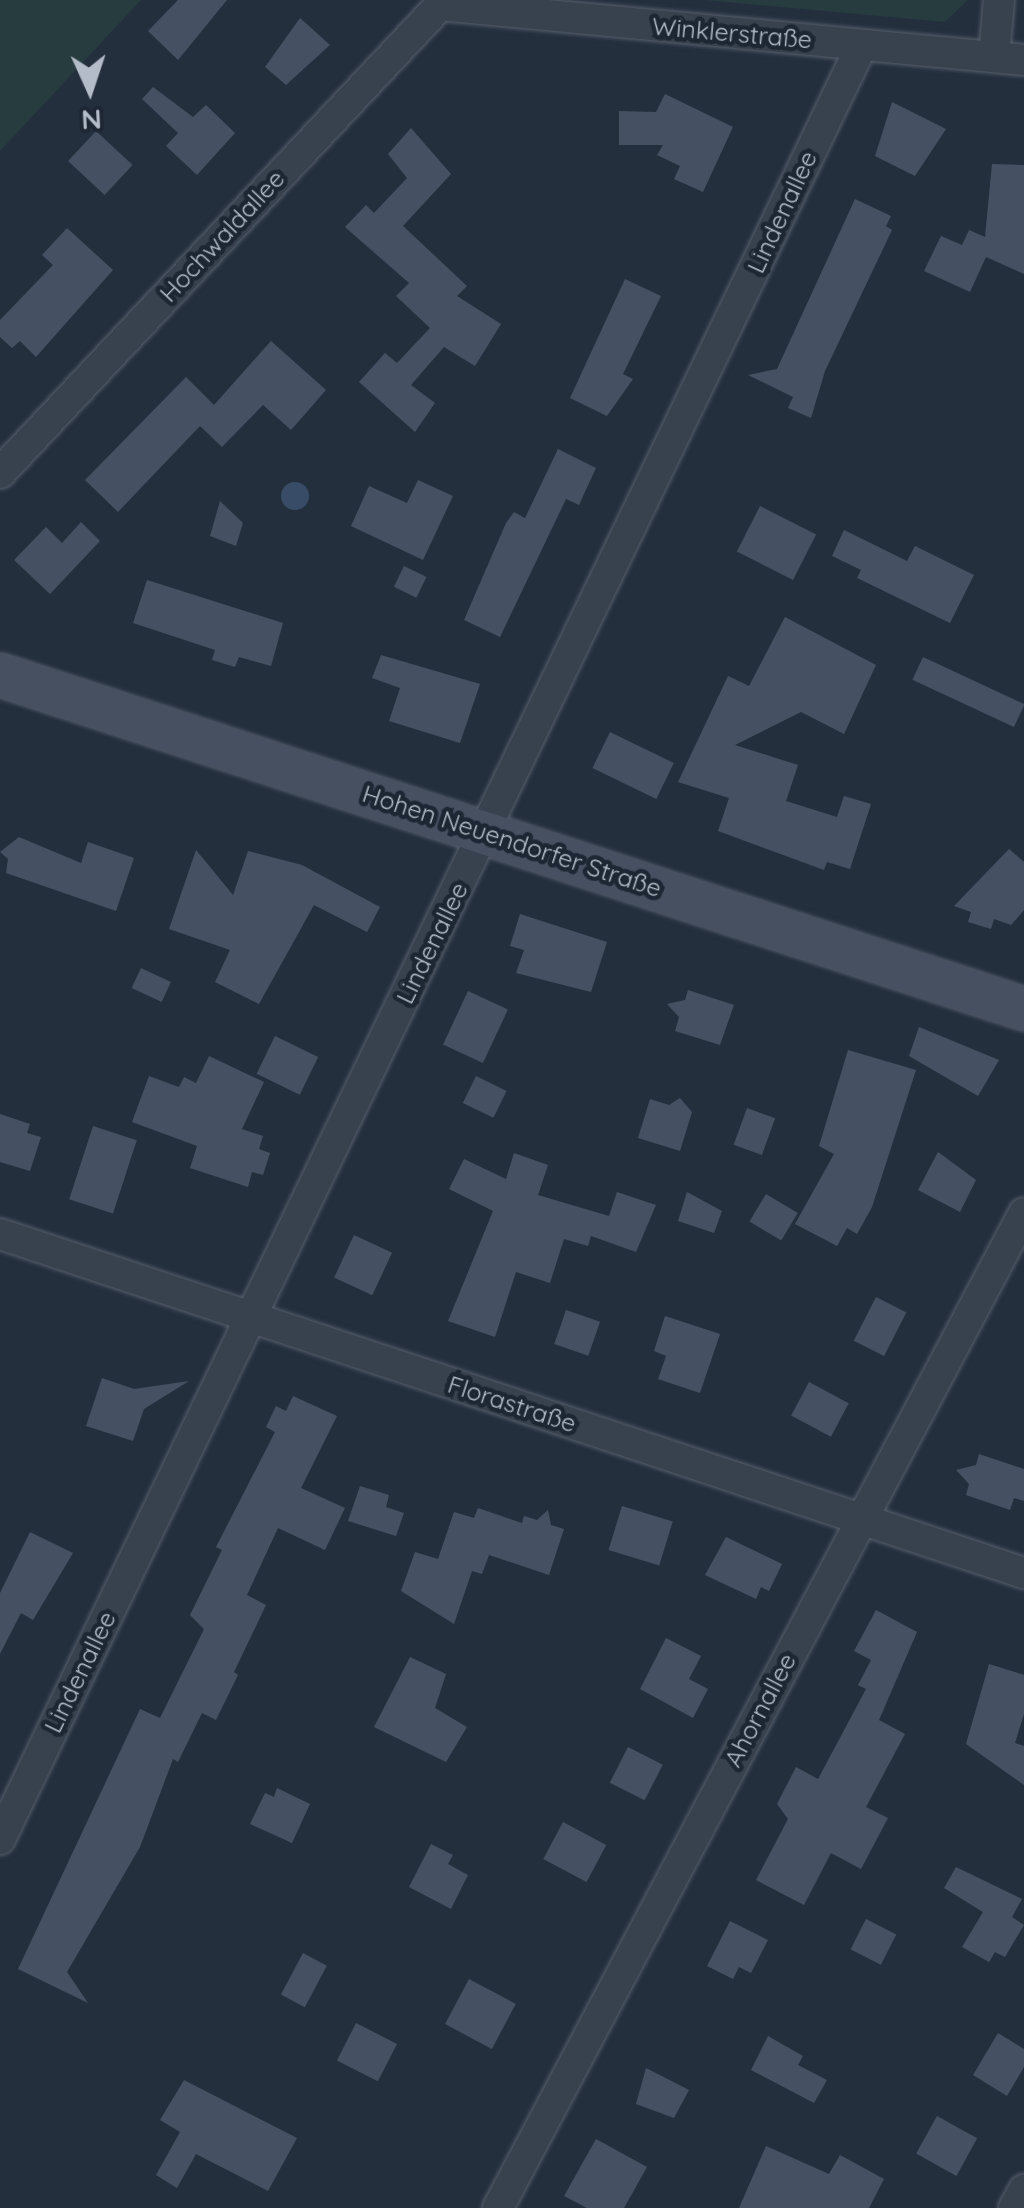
<!DOCTYPE html>
<meta charset="utf-8">
<style>
body{margin:0}
#map{position:relative;width:1024px;height:2208px;overflow:hidden;background:#242f3e;font-family:Quicksand,sans-serif}
div>[style]{position:absolute}
.green>*{inset:0;background:#263c3f}
.water>*{inset:0;background:#394c67}
.round{border-radius:50%}
.building>*{inset:0;background:#455162;transform-origin:0 0}
.roads{filter:drop-shadow(0 0 2px #565f6c) drop-shadow(0 0 2px #565f6c)}
.minor>*{height:30px;margin:-15px;padding:0 15px;transform-origin:15px;border-radius:15px;background:#38414e}
.secondary>*{height:42px;margin:-21px;padding:0 21px;transform-origin:21px;border-radius:21px;background:#465061}
span{translate:-50% -50%;white-space:nowrap;text-align:center;line-height:1.15;-webkit-text-stroke:9px #1d2633;paint-order:stroke}
.street-label{font-size:25px;color:#b4bcc9}
.north{position:absolute;left:40px;top:40px;width:100px;height:100px;-webkit-text-stroke:8px #1d2633;paint-order:stroke;rotate:177deg;font-size:28px;font-weight:700;line-height:40px;text-align:center;color:#b4bcc9}
.north::after{content:'';display:block;margin:auto;width:35px;height:45px;background:#b4bcc9;clip-path:polygon(50% 0,100% 100%,50% 72%,0 100%)}
</style>
<div id="map">
<div class="green">
<i style="clip-path:polygon(0 0,141px 0,0 151px)"></i>
<i style="clip-path:polygon(704px 0,968px 0,945px 22px)"></i>
</div>
<div class="water">
<i class="round" style="left:281px;top:482px;width:28px;height:28px"></i>
</div>
<div class="building">
<i style="clip-path:polygon(178px 0,227px 0,178px 60px,148px 31px)"></i>
<i style="clip-path:polygon(300px 18px,330px 45px,286px 85px,265px 67px)"></i>
<i style="clip-path:polygon(153px 87px,193px 117px,206px 105px,235px 133px,197px 175px,166px 146px,178px 133px,142px 99px)"></i>
<i style="clip-path:polygon(665px 94px,733px 127px,703px 192px,674px 179px,680px 166px,657px 155px,663px 145px,619px 145px,619px 111px,656px 112px)"></i>
<i style="clip-path:polygon(892px 102px,946px 129px,915px 176px,875px 156px)"></i>
<i style="clip-path:polygon(411px 128px,451px 174px,403px 226px,467px 286px,457px 296px,501px 324px,475px 366px,444px 347px,411px 385px,435px 403px,415px 432px,359px 382px,385px 353px,397px 363px,430px 328px,396px 296px,409px 283px,345px 227px,366px 205px,374px 213px,407px 178px,388px 154px)"></i>
<i style="left:96px;top:131px;width:50px;height:41px;rotate:43deg"></i>
<i style="clip-path:polygon(992px 164px,1024px 165px,1024px 274px,986px 257px,970px 292px,924px 271px,941px 236px,962px 245px,969px 230px,985px 237px)"></i>
<i style="clip-path:polygon(855px 199px,891px 216px,886px 226px,892px 230px,825px 371px,811px 418px,788px 408px,793px 397px,748px 375px,777px 369px)"></i>
<i style="clip-path:polygon(67px 228px,113px 270px,36px 357px,20px 341px,12px 348px,0 337px,0 320px,53px 265px,42px 255px)"></i>
<i style="clip-path:polygon(625px 279px,661px 296px,623px 374px,633px 379px,607px 416px,570px 398px)"></i>
<i style="clip-path:polygon(271px 341px,326px 390px,291px 430px,263px 405px,222px 447px,200px 426px,118px 512px,85px 480px,186px 377px,214px 405px)"></i>
<i style="clip-path:polygon(558px 449px,596px 468px,579px 505px,566px 499px,500px 637px,464px 620px,506px 523px,514px 512px,525px 518px)"></i>
<i style="clip-path:polygon(418px 480px,453px 496px,423px 560px,351px 526px,369px 486px,407px 503px)"></i>
<i style="clip-path:polygon(220px 501px,243px 523px,236px 546px,210px 536px)"></i>
<i style="left:760px;top:506px;width:63px;height:51px;rotate:27deg"></i>
<i style="clip-path:polygon(81px 522px,100px 541px,50px 594px,14px 560px,46px 527px,62px 543px)"></i>
<i style="clip-path:polygon(844px 530px,907px 561px,915px 546px,974px 575px,950px 623px,857px 578px,861px 570px,832px 556px)"></i>
<i style="left:404px;top:566px;width:25px;height:23px;rotate:26deg"></i>
<i style="clip-path:polygon(147px 580px,283px 623px,271px 666px,239px 657px,235px 667px,212px 660px,215px 650px,133px 623px)"></i>
<i style="clip-path:polygon(785px 617px,876px 665px,844px 734px,801px 712px,735px 745px,798px 765px,786px 801px,837px 817px,844px 796px,871px 804px,850px 869px,827px 862px,824px 870px,718px 831px,729px 798px,678px 782px,728px 676px,749px 686px)"></i>
<i style="clip-path:polygon(381px 655px,480px 684px,460px 743px,389px 721px,400px 688px,372px 678px)"></i>
<i style="left:923px;top:657px;width:112px;height:25px;rotate:25deg"></i>
<i style="left:610px;top:732px;width:71px;height:40px;rotate:26deg"></i>
<i style="clip-path:polygon(19px 837px,81px 863px,88px 842px,134px 858px,116px 911px,6px 873px,8px 859px,0 852px)"></i>
<i style="clip-path:polygon(1009px 849px,1024px 862px,1024px 910px,1011px 925px,994px 919px,991px 929px,968px 922px,971px 912px,954px 906px)"></i>
<i style="clip-path:polygon(196px 850px,233px 895px,248px 851px,302px 865px,380px 907px,367px 932px,314px 905px,259px 1004px,215px 982px,230px 950px,169px 929px)"></i>
<i style="clip-path:polygon(520px 914px,607px 942px,591px 992px,516px 973px,524px 950px,510px 946px)"></i>
<i style="left:141px;top:968px;width:33px;height:22px;rotate:25deg"></i>
<i style="clip-path:polygon(688px 990px,734px 1005px,720px 1045px,675px 1031px,679px 1017px,667px 1004px,685px 1000px)"></i>
<i style="left:468px;top:991px;width:44px;height:59px;rotate:25deg"></i>
<i style="clip-path:polygon(919px 1027px,999px 1060px,978px 1096px,909px 1056px)"></i>
<i style="left:275px;top:1036px;width:48px;height:42px;rotate:26deg"></i>
<i style="clip-path:polygon(848px 1050px,916px 1070px,872px 1207px,857px 1234px,847px 1228px,837px 1246px,795px 1224px,834px 1154px,819px 1146px)"></i>
<i style="clip-path:polygon(209px 1056px,264px 1082px,242px 1129px,263px 1136px,259px 1149px,270px 1153px,263px 1175px,252px 1172px,248px 1187px,190px 1168px,197px 1146px,132px 1122px,149px 1076px,179px 1087px,184px 1077px,196px 1083px)"></i>
<i style="left:476px;top:1076px;width:34px;height:30px;rotate:26deg"></i>
<i style="clip-path:polygon(680px 1098px,692px 1112px,680px 1151px,638px 1138px,650px 1099px,669px 1105px)"></i>
<i style="left:747px;top:1108px;width:30px;height:39px;rotate:20deg"></i>
<i style="clip-path:polygon(0 1114px,30px 1124px,27px 1133px,41px 1137px,30px 1171px,0 1162px)"></i>
<i style="left:93px;top:1126px;width:46px;height:77px;rotate:18deg"></i>
<i style="clip-path:polygon(938px 1152px,976px 1180px,960px 1212px,918px 1190px)"></i>
<i style="clip-path:polygon(514px 1153px,548px 1165px,538px 1195px,609px 1216px,617px 1192px,656px 1205px,636px 1252px,591px 1236px,588px 1246px,564px 1239px,550px 1283px,516px 1272px,495px 1337px,448px 1321px,493px 1211px,449px 1189px,464px 1159px,506px 1179px)"></i>
<i style="clip-path:polygon(687px 1192px,722px 1211px,714px 1233px,678px 1221px)"></i>
<i style="left:766px;top:1194px;width:37px;height:32px;rotate:31deg"></i>
<i style="left:354px;top:1235px;width:42px;height:47px;rotate:25deg"></i>
<i style="left:876px;top:1297px;width:34px;height:49px;rotate:27deg"></i>
<i style="left:566px;top:1310px;width:36px;height:36px;rotate:19deg"></i>
<i style="clip-path:polygon(665px 1316px,720px 1334px,700px 1393px,658px 1379px,666px 1356px,654px 1351px)"></i>
<i style="clip-path:polygon(102px 1378px,134px 1389px,189px 1381px,144px 1409px,133px 1441px,86px 1426px)"></i>
<i style="left:809px;top:1382px;width:45px;height:38px;rotate:28deg"></i>
<i style="clip-path:polygon(293px 1396px,337px 1416px,301px 1488px,345px 1508px,325px 1550px,278px 1528px,247px 1595px,266px 1605px,234px 1672px,238px 1675px,216px 1720px,202px 1713px,178px 1762px,173px 1759px,140px 1847px,67px 1972px,88px 2003px,18px 1969px,140px 1709px,160px 1718px,204px 1629px,190px 1615px,222px 1550px,216px 1547px,275px 1432px,266px 1427px,276px 1406px,286px 1411px)"></i>
<i style="clip-path:polygon(979px 1454px,1024px 1469px,1024px 1501px,1014px 1498px,1010px 1510px,966px 1495px,969px 1484px,956px 1470px,976px 1465px)"></i>
<i style="clip-path:polygon(360px 1486px,389px 1495px,386px 1507px,404px 1513px,396px 1536px,348px 1521px)"></i>
<i style="left:622px;top:1506px;width:53px;height:46px;rotate:17deg"></i>
<i style="clip-path:polygon(478px 1508px,522px 1523px,524px 1516px,537px 1520px,548px 1510px,551px 1525px,564px 1529px,549px 1575px,489px 1555px,482px 1574px,472px 1571px,454px 1624px,401px 1591px,415px 1552px,438px 1559px,454px 1512px,474px 1518px)"></i>
<i style="clip-path:polygon(30px 1532px,73px 1553px,33px 1620px,21px 1613px,0 1654px,0 1593px)"></i>
<i style="clip-path:polygon(726px 1537px,782px 1564px,769px 1591px,761px 1587px,756px 1599px,705px 1575px)"></i>
<i style="clip-path:polygon(876px 1610px,917px 1632px,879px 1720px,905px 1734px,866px 1807px,888px 1818px,861px 1869px,831px 1853px,804px 1905px,756px 1880px,788px 1819px,777px 1804px,796px 1767px,818px 1779px,866px 1689px,858px 1685px,871px 1660px,854px 1651px)"></i>
<i style="clip-path:polygon(666px 1638px,701px 1656px,689px 1679px,708px 1689px,693px 1718px,640px 1689px)"></i>
<i style="clip-path:polygon(410px 1657px,446px 1674px,435px 1708px,467px 1727px,446px 1762px,374px 1727px)"></i>
<i style="clip-path:polygon(989px 1664px,1024px 1675px,1024px 1714px,1015px 1743px,1024px 1746px,1024px 1785px,966px 1744px)"></i>
<i style="left:628px;top:1747px;width:39px;height:40px;rotate:27deg"></i>
<i style="clip-path:polygon(277px 1788px,310px 1804px,292px 1843px,250px 1824px,265px 1793px,274px 1797px)"></i>
<i style="left:563px;top:1822px;width:49px;height:42px;rotate:28deg"></i>
<i style="clip-path:polygon(431px 1844px,453px 1855px,448px 1864px,468px 1875px,451px 1909px,409px 1887px)"></i>
<i style="clip-path:polygon(956px 1867px,1022px 1899px,1012px 1917px,1024px 1925px,1005px 1957px,995px 1952px,989px 1962px,962px 1947px,983px 1912px,944px 1888px)"></i>
<i style="left:866px;top:1919px;width:34px;height:34px;rotate:27deg"></i>
<i style="clip-path:polygon(730px 1921px,768px 1940px,751px 1973px,739px 1967px,733px 1979px,707px 1966px)"></i>
<i style="left:303px;top:1953px;width:27px;height:47px;rotate:28deg"></i>
<i style="left:469px;top:1979px;width:53px;height:51px;rotate:28deg"></i>
<i style="left:356px;top:2023px;width:46px;height:42px;rotate:27deg"></i>
<i style="clip-path:polygon(998px 2033px,1024px 2049px,1024px 2067px,1007px 2096px,973px 2075px)"></i>
<i style="clip-path:polygon(768px 2036px,803px 2056px,798px 2065px,827px 2080px,814px 2103px,751px 2070px)"></i>
<i style="clip-path:polygon(646px 2068px,689px 2090px,674px 2118px,636px 2104px)"></i>
<i style="clip-path:polygon(184px 2080px,297px 2138px,268px 2191px,196px 2154px,177px 2188px,156px 2175px,180px 2132px,160px 2120px)"></i>
<i style="left:937px;top:2116px;width:46px;height:43px;rotate:29deg"></i>
<i style="clip-path:polygon(596px 2139px,647px 2167px,624px 2208px,587px 2208px,564px 2196px)"></i>
<i style="clip-path:polygon(766px 2146px,829px 2174px,840px 2155px,884px 2179px,869px 2208px,739px 2208px)"></i>
</div>
<div class="roads">
<div class="minor">
<i style="left:440px;top:5px;width:587px;rotate:5.38deg"></i>
<i style="left:994px;top:57px;width:57px;rotate:-85deg"></i>
<i style="left:0;top:473px;width:649px;rotate:-46.75deg"></i>
<i style="left:0;top:1234px;width:1079px;rotate:18.32deg"></i>
<i style="left:0;top:1839px;width:1990px;rotate:-64.34deg"></i>
<i style="left:498px;top:2208px;width:1125px;rotate:-62.14deg"></i>
<i style="left:1014px;top:2208px;width:21px;rotate:-61deg"></i>
</div>
<div class="secondary">
<i style="left:0;top:675px;width:1077px;rotate:18.06deg"></i>
</div>
</div>
<div class="street-label">
<span style="left:732px;top:33px;rotate:5deg">Winklerstraße</span>
<span style="left:782px;top:212px;rotate:-65deg">Lindenallee</span>
<span style="left:222px;top:236px;rotate:-47deg">Hochwaldallee</span>
<span style="left:512px;top:841px;rotate:18deg">Hohen Neuendorfer Straße</span>
<span style="left:432px;top:943px;rotate:-64deg">Lindenallee</span>
<span style="left:512px;top:1404px;rotate:18deg">Florastraße</span>
<span style="left:80px;top:1672px;rotate:-64deg">Lindenallee</span>
<span style="left:760px;top:1710px;rotate:-62deg">Ahornallee</span>
</div>
<div class="north">N</div>
</div>
